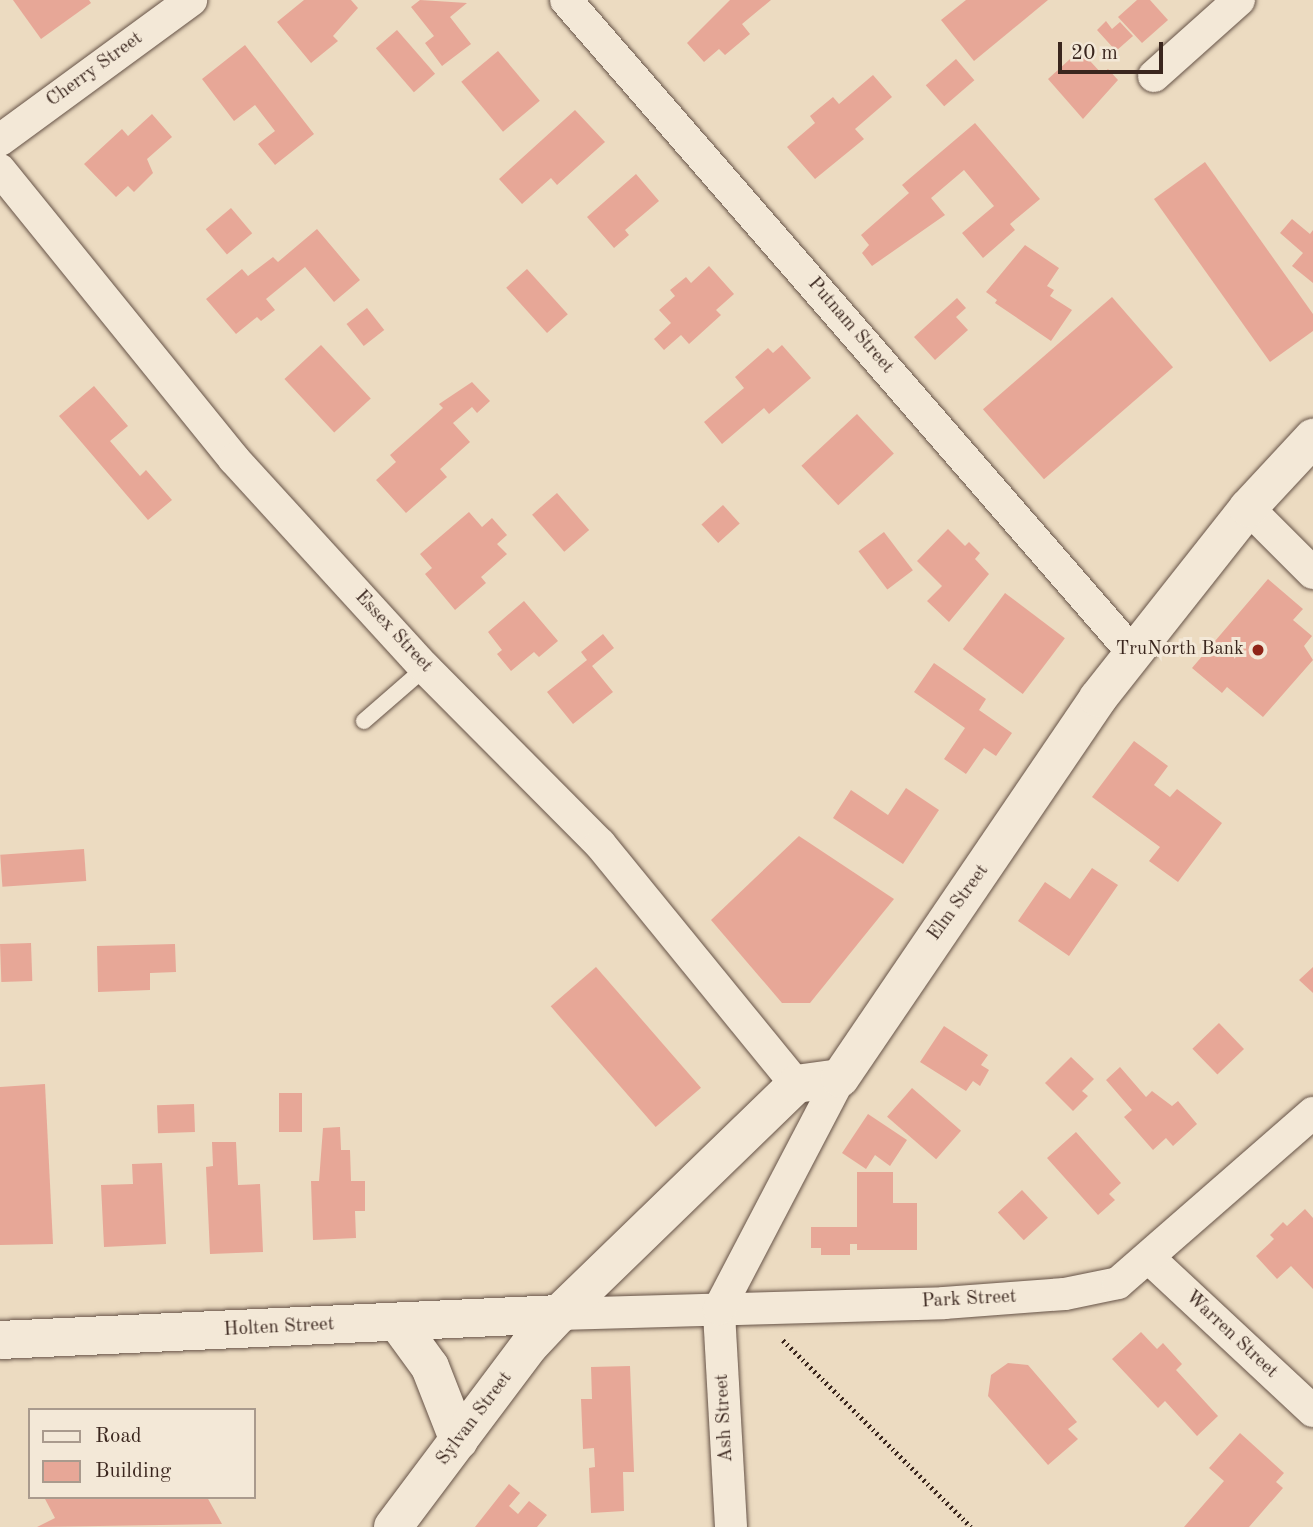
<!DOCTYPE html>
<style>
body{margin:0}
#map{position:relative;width:1313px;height:1527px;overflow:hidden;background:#ecdbc1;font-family:"Old Standard TT",serif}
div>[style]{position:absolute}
.building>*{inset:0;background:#e7a797;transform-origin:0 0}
.path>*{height:4.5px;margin-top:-2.25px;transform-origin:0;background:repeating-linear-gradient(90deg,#3a261e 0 2px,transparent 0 5.5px)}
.roads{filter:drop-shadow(0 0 2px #665347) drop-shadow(0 0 2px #665347)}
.service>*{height:16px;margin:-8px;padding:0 8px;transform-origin:8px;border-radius:8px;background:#f3e8d7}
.minor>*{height:32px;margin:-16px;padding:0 16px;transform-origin:16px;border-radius:16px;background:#f3e8d7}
.secondary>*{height:38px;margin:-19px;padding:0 19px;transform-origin:19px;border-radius:19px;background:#f3e8d7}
.dots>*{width:19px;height:19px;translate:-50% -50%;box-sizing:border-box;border:4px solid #f3e8d7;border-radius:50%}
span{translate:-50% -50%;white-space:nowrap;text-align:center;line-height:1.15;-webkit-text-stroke:6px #f3e8d7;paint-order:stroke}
.street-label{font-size:19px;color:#3a261e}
.poi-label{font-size:19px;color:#3a261e}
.right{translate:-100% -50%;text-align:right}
.legend{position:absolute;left:28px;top:1408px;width:228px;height:91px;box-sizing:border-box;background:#f3e8d7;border:2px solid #a99a8d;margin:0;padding:9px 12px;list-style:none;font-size:21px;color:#3a261e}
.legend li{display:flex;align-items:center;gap:14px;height:35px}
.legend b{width:35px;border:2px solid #a99a8d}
.scale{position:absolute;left:1058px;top:42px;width:105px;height:32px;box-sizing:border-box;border:4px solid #3a261e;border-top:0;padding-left:9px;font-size:21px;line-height:24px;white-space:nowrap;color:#3a261e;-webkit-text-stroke:5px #f3e8d7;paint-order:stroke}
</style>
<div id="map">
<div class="building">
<i style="clip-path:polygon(13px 0,89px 0,91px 3px,41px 39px)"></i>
<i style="clip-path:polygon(304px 0,351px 0,358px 8px,333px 36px,338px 41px,311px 63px,277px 22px)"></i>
<i style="clip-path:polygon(420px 0,467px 3px,450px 17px,471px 44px,442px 66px,425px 43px,434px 36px,411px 7px)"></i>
<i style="clip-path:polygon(730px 0,771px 0,742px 24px,750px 34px,725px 55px,719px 49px,704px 62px,687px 43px)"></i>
<i style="clip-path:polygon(966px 0,1048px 0,974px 61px,941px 20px)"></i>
<i style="clip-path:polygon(1137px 0,1150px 0,1168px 20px,1142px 43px,1118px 17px)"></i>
<i style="clip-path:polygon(1106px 21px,1112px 29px,1120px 22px,1133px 36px,1116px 51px,1097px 30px)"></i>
<i style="left:397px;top:30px;width:58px;height:28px;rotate:49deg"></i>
<i style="clip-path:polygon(245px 45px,314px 134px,275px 165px,258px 144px,275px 131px,255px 105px,234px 121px,202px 79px)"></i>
<i style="clip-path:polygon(1080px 50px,1102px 74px,1108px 69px,1118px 80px,1083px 119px,1048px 79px)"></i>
<i style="left:498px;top:51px;width:65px;height:48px;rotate:50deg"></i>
<i style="left:956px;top:59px;width:28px;height:40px;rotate:49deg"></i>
<i style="clip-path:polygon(873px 75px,892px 97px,855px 129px,864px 139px,815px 179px,787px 147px,815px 123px,810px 116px,833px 97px,839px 104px)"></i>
<i style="clip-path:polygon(575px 110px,605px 142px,557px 185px,551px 178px,522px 204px,499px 179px)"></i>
<i style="clip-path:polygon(152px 114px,172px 137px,147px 159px,153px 173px,134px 192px,128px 186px,116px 197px,84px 164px,122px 129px,128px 136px)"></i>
<i style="clip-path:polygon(975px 123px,1040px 199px,1010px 224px,1015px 230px,983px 258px,962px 233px,994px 206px,964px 170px,931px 198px,945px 215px,872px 266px,862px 253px,869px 245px,861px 235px,909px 193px,902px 185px)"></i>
<i style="clip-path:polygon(1205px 162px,1313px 314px,1313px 331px,1270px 362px,1154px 199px)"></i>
<i style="clip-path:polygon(636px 174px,659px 201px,625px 230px,629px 235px,614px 248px,587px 217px)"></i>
<i style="left:231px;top:208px;width:33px;height:33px;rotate:50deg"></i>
<i style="clip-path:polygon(1292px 219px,1310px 234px,1313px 230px,1313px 283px,1292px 266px,1303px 253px,1280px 233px)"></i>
<i style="clip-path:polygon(317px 229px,360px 280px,334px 302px,305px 267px,266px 299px,275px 310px,261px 321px,257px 317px,236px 334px,206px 299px,242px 269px,248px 276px,273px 257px,278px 262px)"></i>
<i style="clip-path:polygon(1025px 245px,1059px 268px,1047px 286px,1054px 290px,1050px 296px,1072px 310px,1051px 341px,995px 303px,997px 300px,986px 292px)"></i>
<i style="clip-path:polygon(709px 266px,734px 294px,716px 310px,721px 315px,689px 344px,681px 335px,664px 350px,654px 339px,671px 323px,659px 310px,675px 296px,670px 290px,686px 277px,691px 283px)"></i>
<i style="left:527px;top:269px;width:61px;height:28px;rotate:48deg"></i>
<i style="left:1112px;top:297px;width:93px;height:171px;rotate:49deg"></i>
<i style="clip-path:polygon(957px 298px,966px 308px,956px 317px,968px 330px,935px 360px,914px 337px)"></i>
<i style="left:367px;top:308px;width:28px;height:26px;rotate:52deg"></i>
<i style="left:321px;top:345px;width:73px;height:50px;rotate:47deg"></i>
<i style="clip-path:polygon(782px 345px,811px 378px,769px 414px,764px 408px,722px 444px,704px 422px,744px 388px,735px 377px,768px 348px,773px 353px)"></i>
<i style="clip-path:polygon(472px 382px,490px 401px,477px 413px,472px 407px,453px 423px,470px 442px,440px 469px,447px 477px,406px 513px,376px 480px,396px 462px,390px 455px,443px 408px,439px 404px)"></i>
<i style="clip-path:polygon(94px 386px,128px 426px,110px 441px,140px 476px,146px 470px,172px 500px,148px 520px,59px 416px)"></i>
<i style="left:857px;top:414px;width:54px;height:76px;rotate:47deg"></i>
<i style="left:557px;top:493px;width:49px;height:33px;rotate:49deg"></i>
<i style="left:723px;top:505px;width:25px;height:29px;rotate:48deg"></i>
<i style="clip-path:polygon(469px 512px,482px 527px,492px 518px,507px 535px,497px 544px,507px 554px,481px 577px,486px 583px,455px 610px,425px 574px,432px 568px,420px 554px)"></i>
<i style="clip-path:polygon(948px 529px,965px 546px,969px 542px,980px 553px,975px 559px,989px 574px,949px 622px,927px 601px,942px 586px,917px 561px)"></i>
<i style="left:884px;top:532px;width:48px;height:32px;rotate:53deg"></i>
<i style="clip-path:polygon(1268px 579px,1303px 609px,1293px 620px,1312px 636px,1304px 646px,1313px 660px,1263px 717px,1227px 687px,1222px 693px,1192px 668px)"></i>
<i style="left:1005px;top:593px;width:75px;height:70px;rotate:37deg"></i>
<i style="clip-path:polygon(524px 601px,558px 641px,539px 657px,534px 652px,511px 671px,497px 654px,502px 650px,488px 632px)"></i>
<i style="clip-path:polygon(603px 634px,614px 648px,592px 666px,613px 692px,573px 724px,547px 692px,587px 660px,581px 652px)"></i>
<i style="clip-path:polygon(934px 663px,986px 699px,979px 710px,1012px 733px,996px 756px,984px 748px,966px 774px,944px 759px,965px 728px,914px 692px)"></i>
<i style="clip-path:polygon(1134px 741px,1168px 766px,1154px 785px,1170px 797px,1177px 789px,1222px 823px,1178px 882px,1149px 861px,1160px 847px,1092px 797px)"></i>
<i style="clip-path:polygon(906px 788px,939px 810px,903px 864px,833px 818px,851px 790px,888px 815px)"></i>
<i style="clip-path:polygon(799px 836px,894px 899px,810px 1003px,782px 1003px,711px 920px)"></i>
<i style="left:84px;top:849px;width:32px;height:84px;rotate:86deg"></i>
<i style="clip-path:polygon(1092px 868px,1118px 885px,1069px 956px,1018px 921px,1045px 882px,1070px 899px)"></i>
<i style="left:31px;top:943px;width:38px;height:31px;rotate:88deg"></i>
<i style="clip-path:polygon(175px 944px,176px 972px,150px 973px,150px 990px,98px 992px,97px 946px)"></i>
<i style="left:596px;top:967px;width:160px;height:60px;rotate:49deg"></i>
<i style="clip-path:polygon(1313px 967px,1313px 993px,1299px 980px)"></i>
<i style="left:1219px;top:1023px;width:36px;height:37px;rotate:46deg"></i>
<i style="clip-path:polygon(944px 1026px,988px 1055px,981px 1065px,989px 1070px,980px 1086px,973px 1081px,966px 1091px,920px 1062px)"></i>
<i style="clip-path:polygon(1071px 1057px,1094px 1079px,1082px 1091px,1088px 1096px,1073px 1111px,1045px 1083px)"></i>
<i style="clip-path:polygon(1120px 1067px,1146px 1097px,1152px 1091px,1172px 1106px,1178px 1101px,1197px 1124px,1173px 1146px,1166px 1138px,1153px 1150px,1124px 1117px,1132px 1110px,1106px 1080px)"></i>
<i style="clip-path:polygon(45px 1084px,53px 1244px,0 1245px,0 1087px)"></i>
<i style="left:912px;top:1088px;width:65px;height:38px;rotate:41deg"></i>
<i style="left:302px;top:1093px;width:39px;height:23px;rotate:90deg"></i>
<i style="left:194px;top:1104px;width:28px;height:37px;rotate:88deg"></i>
<i style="clip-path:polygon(868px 1114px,907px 1140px,890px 1166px,875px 1155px,866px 1169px,842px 1153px)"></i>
<i style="clip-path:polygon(340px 1127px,341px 1150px,350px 1150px,351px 1181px,365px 1181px,365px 1211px,355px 1211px,356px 1238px,313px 1240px,311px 1181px,319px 1181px,323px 1128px)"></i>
<i style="clip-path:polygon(1076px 1132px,1121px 1183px,1109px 1194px,1115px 1200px,1098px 1215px,1047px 1158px)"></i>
<i style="clip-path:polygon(212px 1142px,236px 1142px,238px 1185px,260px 1184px,263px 1252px,210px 1254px,206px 1167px,213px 1166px)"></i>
<i style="clip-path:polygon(162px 1163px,166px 1244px,104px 1247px,101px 1185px,133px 1184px,132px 1164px)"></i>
<i style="clip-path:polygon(857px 1172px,893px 1172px,893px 1203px,917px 1203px,917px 1250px,857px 1250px,857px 1244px,850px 1244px,850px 1255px,821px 1255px,821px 1248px,811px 1248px,811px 1227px,857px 1227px)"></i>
<i style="left:1022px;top:1190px;width:38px;height:33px;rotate:47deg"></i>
<i style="clip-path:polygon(1305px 1209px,1313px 1218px,1313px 1289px,1291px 1266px,1277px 1279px,1256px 1256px,1274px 1239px,1270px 1235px,1283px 1222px,1287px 1226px)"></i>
<i style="clip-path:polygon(1141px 1332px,1157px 1349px,1163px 1343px,1182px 1364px,1176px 1370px,1218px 1416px,1197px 1436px,1165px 1401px,1158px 1408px,1112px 1359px)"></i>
<i style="clip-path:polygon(1008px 1363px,1028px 1365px,1077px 1422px,1068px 1429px,1078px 1439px,1048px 1465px,988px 1396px,991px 1375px)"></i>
<i style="clip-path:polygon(630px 1366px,634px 1472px,623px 1472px,624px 1511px,591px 1513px,589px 1468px,595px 1467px,594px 1448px,583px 1449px,581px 1399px,592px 1399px,591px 1367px)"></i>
<i style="clip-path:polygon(1240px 1433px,1284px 1473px,1276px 1482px,1283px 1488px,1249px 1527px,1184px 1527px,1224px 1481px,1209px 1468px)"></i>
<i style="clip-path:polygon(509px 1484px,520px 1493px,509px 1506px,518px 1514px,529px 1501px,547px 1515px,537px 1527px,475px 1527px)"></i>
<i style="clip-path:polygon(44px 1497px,207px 1497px,222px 1524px,37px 1527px,55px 1518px)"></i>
</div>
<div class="path">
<i style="left:783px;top:1340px;width:265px;rotate:44.8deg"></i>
</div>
<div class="roads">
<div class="service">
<i style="left:364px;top:721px;width:81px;rotate:-41deg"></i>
</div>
<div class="minor">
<i style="left:566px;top:0;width:865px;rotate:49.03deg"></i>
<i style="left:1154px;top:76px;width:114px;rotate:-41.8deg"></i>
<i style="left:0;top:140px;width:237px;rotate:-36.2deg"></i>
<i style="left:0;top:170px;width:372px;rotate:51deg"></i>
<i style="left:234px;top:459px;width:283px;rotate:47.6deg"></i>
<i style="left:425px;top:668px;width:248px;rotate:45.2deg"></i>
<i style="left:600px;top:844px;width:310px;rotate:50.8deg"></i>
<i style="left:1248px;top:508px;width:92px;rotate:45deg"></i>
<i style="left:1150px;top:1259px;width:223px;rotate:43deg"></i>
<i style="left:559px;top:1314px;width:385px;rotate:-1.6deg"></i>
<i style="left:944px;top:1303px;width:121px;rotate:-4.3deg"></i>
<i style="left:1065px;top:1294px;width:54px;rotate:-11.7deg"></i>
<i style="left:1118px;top:1283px;width:259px;rotate:-41.1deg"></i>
<i style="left:731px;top:1527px;width:218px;rotate:-93.2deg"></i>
<i style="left:719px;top:1309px;width:261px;rotate:-62.4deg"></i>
</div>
<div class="secondary">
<i style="left:398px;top:1323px;width:54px;rotate:54deg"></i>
<i style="left:430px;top:1367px;width:79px;rotate:68.6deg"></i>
<i style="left:0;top:1340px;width:560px;rotate:-2.66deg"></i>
<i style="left:393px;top:1527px;width:226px;rotate:-53.1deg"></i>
<i style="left:529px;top:1346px;width:44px;rotate:-46.8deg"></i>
<i style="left:559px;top:1314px;width:330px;rotate:-44.1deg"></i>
<i style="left:796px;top:1084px;width:44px;rotate:-7.8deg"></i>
<i style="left:840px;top:1078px;width:459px;rotate:-55.8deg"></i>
<i style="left:1098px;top:698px;width:242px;rotate:-51.7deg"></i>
<i style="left:1248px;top:508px;width:96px;rotate:-47.1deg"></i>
</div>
</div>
<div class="dots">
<i style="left:1258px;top:650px;background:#8f2418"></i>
</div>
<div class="street-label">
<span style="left:95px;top:70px;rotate:-36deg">Cherry Street</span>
<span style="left:850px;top:326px;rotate:49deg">Putnam Street</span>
<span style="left:393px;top:632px;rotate:47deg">Essex Street</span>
<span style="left:959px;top:903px;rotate:-54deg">Elm Street</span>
<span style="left:969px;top:1300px;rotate:-3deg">Park Street</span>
<span style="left:279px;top:1328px;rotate:-3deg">Holten Street</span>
<span style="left:1231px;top:1335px;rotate:43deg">Warren Street</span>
<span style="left:725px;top:1418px;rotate:-93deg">Ash Street</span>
<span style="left:475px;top:1419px;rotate:-53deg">Sylvan Street</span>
</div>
<div class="poi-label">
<span class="right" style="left:1244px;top:650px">TruNorth Bank</span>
</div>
<ul class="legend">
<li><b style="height:9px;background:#f3e8d7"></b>Road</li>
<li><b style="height:19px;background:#e7a797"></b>Building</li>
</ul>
<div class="scale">20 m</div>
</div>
